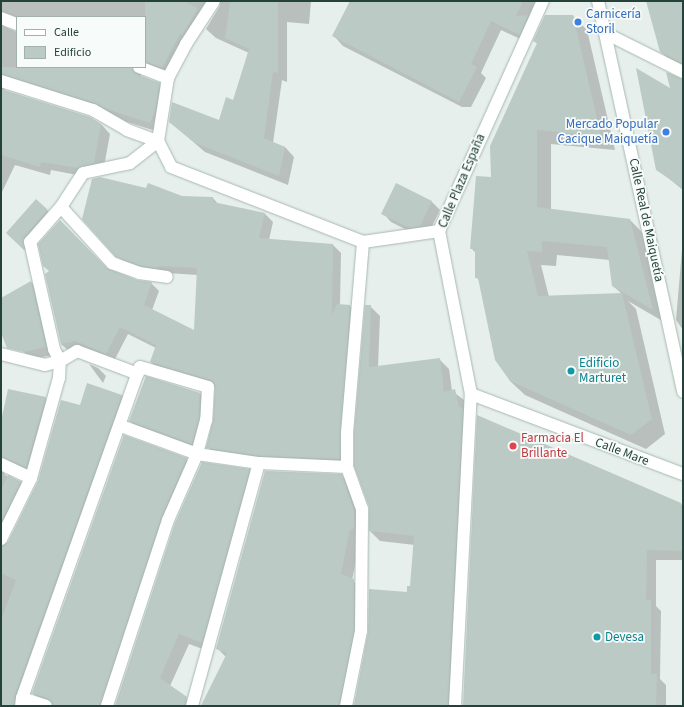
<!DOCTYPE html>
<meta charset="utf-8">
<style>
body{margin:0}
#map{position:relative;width:684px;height:707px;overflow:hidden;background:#e6efeb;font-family:"Source Sans 3",sans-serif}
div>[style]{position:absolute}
.shadow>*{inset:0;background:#0003}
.building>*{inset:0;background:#bbcac4}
.roads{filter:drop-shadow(0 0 1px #a8b8b2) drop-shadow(0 0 1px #a8b8b2)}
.minor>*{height:12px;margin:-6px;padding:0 6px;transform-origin:6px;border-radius:6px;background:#fff}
.dots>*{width:11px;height:11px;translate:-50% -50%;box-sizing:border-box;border:2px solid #f7fbf9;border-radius:50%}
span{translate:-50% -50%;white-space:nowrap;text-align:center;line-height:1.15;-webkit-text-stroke:3.5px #f7fbf9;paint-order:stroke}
.shop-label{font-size:13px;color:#366cbe}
.left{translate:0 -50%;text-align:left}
.right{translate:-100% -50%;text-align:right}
.street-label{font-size:13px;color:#24423a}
.culture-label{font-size:13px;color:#0d838f}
.health-label{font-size:13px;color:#be3a42}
.frame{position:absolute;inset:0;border:2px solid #24423a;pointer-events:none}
.legend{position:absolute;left:16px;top:16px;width:130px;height:52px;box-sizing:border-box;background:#f7fbf9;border:1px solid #a3b1ad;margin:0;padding:5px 7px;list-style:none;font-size:12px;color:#24423a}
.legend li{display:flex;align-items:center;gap:8px;height:20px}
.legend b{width:20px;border:1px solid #a3b1ad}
</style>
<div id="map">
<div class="shadow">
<i style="clip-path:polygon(evenodd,1px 1px,311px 1px,309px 24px,287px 22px,287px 82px,282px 80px,273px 143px,285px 147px,294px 157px,288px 185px,205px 152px,170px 122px,219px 121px,234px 101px,249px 53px,216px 38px,206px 29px,221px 4px,217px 6px,172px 77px,141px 73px,141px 77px,159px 84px,169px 93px,159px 132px,6px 84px,3px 91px,101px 124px,110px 134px,103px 172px,88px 177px,51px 170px,50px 175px,15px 165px,1px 194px,1px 1px,17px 17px,145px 17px,145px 67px,17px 67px,17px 32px,3px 26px,6px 21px,17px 21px,17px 17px)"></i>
<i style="clip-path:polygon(351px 1px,536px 1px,529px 17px,537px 26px,529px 43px,501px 30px,481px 73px,486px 78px,471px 107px,462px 107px,343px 46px,334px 36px)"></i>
<i style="clip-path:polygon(648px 1px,683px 1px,683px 69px,673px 63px,661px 52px)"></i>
<i style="clip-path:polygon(evenodd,573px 16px,587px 30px,615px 150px,551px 144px,551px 210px,630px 220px,644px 234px,666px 323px,628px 301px,636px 309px,665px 434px,646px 449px,525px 395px,510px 381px,480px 281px,476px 277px,476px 253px,471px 248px,492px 178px,538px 44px,534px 41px,573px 16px,557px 255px,610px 260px,613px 286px,622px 294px,549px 297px,541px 265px,556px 266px,557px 255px)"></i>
<i style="clip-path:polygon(683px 81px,683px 190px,657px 169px,671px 90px)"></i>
<i style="clip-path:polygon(397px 184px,432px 202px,440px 210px,428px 234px,419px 236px,391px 222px,383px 213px)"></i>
<i style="clip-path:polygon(182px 197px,213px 198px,218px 204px,265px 214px,273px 222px,269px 240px,333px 245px,341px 253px,340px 305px,350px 306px,358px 314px,347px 467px,216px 456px,208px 447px,214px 421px,216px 388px,159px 370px,151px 362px,156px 348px,128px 334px,114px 361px,70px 352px,61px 344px,107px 269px,136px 281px,151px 283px,159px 291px,152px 310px,195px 331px,198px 275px,166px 273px,126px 264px,117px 256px)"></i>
<i style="clip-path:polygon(36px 200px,56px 219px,32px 246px,32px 256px,20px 246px)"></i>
<i style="clip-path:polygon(683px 238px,683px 330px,676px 320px)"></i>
<i style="clip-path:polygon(31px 282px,39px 291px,54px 355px,31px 359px,23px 351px)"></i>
<i style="clip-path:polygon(370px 306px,380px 316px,378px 367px,439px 359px,449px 369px,452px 391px,464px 400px,468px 414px,458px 706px,354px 706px,369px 632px,411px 587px,415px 545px,380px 541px,370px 531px,370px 507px,356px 466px)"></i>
<i style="clip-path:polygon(89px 364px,98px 368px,106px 376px,103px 383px)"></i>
<i style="clip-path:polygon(200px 393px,208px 402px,200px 452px,138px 429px,130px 421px)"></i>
<i style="clip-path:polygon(122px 395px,132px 405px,24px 706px,1px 706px,1px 423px,45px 398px,55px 408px,36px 477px,3px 471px,5px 475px,20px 482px,30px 492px,4px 546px,8px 543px,81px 406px)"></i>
<i style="clip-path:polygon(186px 459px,196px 469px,170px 528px,112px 706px,51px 706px,43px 703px,33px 693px)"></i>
<i style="clip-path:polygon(249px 470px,259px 480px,211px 652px,189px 644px,170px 686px,194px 706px,116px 706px)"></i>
<i style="clip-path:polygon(341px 475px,351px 485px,364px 521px,352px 580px,363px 590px,350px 706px,201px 706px,226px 657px,217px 648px)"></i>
<i style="clip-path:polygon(681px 504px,683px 506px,683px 560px,656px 560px,656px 606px,661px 611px,660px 679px,666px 685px,666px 706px,464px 706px)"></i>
</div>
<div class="building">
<i style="clip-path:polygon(145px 1px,184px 1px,198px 9px,182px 35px,180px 34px,162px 68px,145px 61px)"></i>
<i style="clip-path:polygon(230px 1px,278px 1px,278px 73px,273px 72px,264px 138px,285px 147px,279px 176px,195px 143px,169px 122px,172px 102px,219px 120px,226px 97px,233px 100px,249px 49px,225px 38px)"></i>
<i style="clip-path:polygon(350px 1px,523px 1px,516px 16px,528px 15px,520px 35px,491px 21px,471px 64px,477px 67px,459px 102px,332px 36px)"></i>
<i style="clip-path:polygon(646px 1px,683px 1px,683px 64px,660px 52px)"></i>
<i style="clip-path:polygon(545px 15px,573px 15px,601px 136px,537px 130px,537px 207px,630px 219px,653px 310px,612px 286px,607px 247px,542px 241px,542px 252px,527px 251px,538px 296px,622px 293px,652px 419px,631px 435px,510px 381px,495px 360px,478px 278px,475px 278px,475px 249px,470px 249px,476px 176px,491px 177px,490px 146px,537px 43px,533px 41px)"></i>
<i style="clip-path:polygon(1px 67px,132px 67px,136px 74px,160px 83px,155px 111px,150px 123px,107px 109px,95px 103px,1px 74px)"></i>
<i style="clip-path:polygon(636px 68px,670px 88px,666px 72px,683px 79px,683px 188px,656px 170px)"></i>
<i style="clip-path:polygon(1px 89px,90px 117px,101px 124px,94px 163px,78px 168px,41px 162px,40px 167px,1px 155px)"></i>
<i style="clip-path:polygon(100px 177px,146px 188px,148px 183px,182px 196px,213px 197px,213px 202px,265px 213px,259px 238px,333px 244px,332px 315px,337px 304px,350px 305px,340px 459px,260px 456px,206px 448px,213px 420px,215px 387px,213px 381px,150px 362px,156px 345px,120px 327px,106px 354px,75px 341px,61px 344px,45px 274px,49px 271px,43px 266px,38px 244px,60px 220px,107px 268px,137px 280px,152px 282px,144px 305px,194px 330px,197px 268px,158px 266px,157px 268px,141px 266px,116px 257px,82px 219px,92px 179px)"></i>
<i style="clip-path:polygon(396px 183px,432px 201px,420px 226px,410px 228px,381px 214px)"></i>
<i style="clip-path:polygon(36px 199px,48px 210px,24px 237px,24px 250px,6px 233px)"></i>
<i style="clip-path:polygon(31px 281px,46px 347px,24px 352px,7px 348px,1px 333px,1px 298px)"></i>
<i style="clip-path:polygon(365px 305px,371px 305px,369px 367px,440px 358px,444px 392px,455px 389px,459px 407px,463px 408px,448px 706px,354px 706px,368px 632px,369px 589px,407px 592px,407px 586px,410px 586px,414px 536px,369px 531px,369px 507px,354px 466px,354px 433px)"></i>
<i style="clip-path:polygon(146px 376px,200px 393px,199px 419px,192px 444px,129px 421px)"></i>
<i style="clip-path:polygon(87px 383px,122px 395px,15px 695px,14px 706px,1px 706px,1px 620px,16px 580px,1px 573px,1px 546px,8px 542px,38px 481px,61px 400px,80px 405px)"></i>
<i style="clip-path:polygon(8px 389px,46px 397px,26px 467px,1px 457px,1px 421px)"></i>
<i style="clip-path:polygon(477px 415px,681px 503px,683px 551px,647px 550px,646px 600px,651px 600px,651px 674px,657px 674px,656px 706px,463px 706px)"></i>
<i style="clip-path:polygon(124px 435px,187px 458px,161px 518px,100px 706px,53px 706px,49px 699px,32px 693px)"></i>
<i style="clip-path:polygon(202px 462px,250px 469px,202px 643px,179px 634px,160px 678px,187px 697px,185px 706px,115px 706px,175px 523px)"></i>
<i style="clip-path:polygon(265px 471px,342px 474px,354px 510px,354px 529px,350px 529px,341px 574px,354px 579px,354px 630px,339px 706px,201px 706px,227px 653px,216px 649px)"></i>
<i style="clip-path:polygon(8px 475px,21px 482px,1px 522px,1px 490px)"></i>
</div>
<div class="roads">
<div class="minor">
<i style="left:598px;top:1px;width:400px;rotate:77.7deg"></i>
<i style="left:1px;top:18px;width:17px;rotate:21deg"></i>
<i style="left:605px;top:33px;width:87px;rotate:26.6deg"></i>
<i style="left:139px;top:67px;width:31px;rotate:21deg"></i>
<i style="left:1px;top:81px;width:96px;rotate:17.5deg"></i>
<i style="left:93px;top:110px;width:39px;rotate:30deg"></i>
<i style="left:127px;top:130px;width:33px;rotate:20deg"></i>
<i style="left:158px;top:141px;width:29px;rotate:63deg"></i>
<i style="left:171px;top:167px;width:206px;rotate:21.3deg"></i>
<i style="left:363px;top:242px;width:77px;rotate:-8.2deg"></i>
<i style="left:61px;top:207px;width:76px;rotate:47.7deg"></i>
<i style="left:112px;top:263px;width:29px;rotate:20deg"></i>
<i style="left:139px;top:273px;width:28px;rotate:8deg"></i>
<i style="left:1px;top:354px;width:45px;rotate:14deg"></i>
<i style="left:45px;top:365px;width:16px;rotate:-15deg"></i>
<i style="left:60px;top:361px;width:20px;rotate:-30deg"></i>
<i style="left:77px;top:351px;width:65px;rotate:20.7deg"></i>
<i style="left:471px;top:394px;width:227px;rotate:20.7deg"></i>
<i style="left:121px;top:426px;width:81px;rotate:20.2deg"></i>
<i style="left:197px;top:454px;width:63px;rotate:8.3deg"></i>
<i style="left:259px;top:463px;width:88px;rotate:2.6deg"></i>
<i style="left:1px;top:464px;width:33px;rotate:25deg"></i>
<i style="left:1px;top:539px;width:68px;rotate:-63.8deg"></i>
<i style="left:31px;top:478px;width:104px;rotate:-74.4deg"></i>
<i style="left:59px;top:378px;width:17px;rotate:-87deg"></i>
<i style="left:60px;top:361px;width:13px;rotate:-117deg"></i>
<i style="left:54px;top:349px;width:110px;rotate:-102.6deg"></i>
<i style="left:30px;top:242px;width:47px;rotate:-48.5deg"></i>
<i style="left:61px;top:207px;width:40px;rotate:-57.1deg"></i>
<i style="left:83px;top:173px;width:48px;rotate:-12deg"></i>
<i style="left:130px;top:163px;width:36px;rotate:-38deg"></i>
<i style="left:158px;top:141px;width:64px;rotate:-81deg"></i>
<i style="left:168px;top:78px;width:38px;rotate:-62deg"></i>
<i style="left:186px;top:44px;width:51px;rotate:-56.9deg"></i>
<i style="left:22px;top:698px;width:25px;rotate:18deg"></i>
<i style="left:21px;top:706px;width:8px;rotate:-83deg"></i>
<i style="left:22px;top:698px;width:351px;rotate:-70.4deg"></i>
<i style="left:140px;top:367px;width:71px;rotate:16.4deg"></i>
<i style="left:208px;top:387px;width:33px;rotate:93deg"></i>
<i style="left:206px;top:420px;width:35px;rotate:105deg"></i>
<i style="left:197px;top:454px;width:72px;rotate:113.7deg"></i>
<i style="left:168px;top:520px;width:196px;rotate:108.2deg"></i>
<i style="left:192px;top:706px;width:252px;rotate:-74.6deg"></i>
<i style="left:346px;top:706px;width:76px;rotate:-78.7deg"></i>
<i style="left:361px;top:631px;width:122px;rotate:-89.5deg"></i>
<i style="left:362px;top:509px;width:45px;rotate:-109.7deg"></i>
<i style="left:347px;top:467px;width:34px;rotate:-90deg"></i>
<i style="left:347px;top:433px;width:192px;rotate:-85.2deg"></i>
<i style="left:455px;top:706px;width:312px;rotate:-87.1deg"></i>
<i style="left:471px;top:394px;width:166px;rotate:-101.1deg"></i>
<i style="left:439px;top:231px;width:252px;rotate:-65.7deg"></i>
</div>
</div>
<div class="dots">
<i style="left:578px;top:22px;background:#3f7fe0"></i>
<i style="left:666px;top:132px;background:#3f7fe0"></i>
<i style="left:571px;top:371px;background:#0f9aa8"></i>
<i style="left:513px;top:446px;background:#e0444e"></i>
<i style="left:597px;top:637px;background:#0f9aa8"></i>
</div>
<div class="shop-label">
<span class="left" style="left:586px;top:22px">Carnicería<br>Storil</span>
<span class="right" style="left:658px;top:132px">Mercado Popular<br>Cacique Maiquetía</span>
</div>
<div class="street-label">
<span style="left:462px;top:181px;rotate:-67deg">Calle Plaza España</span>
<span style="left:646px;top:220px;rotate:78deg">Calle Real de Maiquetía</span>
<span style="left:622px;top:452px;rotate:21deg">Calle Mare</span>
</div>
<div class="culture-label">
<span class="left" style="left:579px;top:371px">Edificio<br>Marturet</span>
<span class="left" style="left:605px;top:637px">Devesa</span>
</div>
<div class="health-label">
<span class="left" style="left:521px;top:446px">Farmacia El<br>Brillante</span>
</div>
<div class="frame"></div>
<ul class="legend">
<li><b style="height:5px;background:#fff"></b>Calle</li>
<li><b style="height:11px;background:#bbcac4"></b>Edificio</li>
</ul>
</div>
